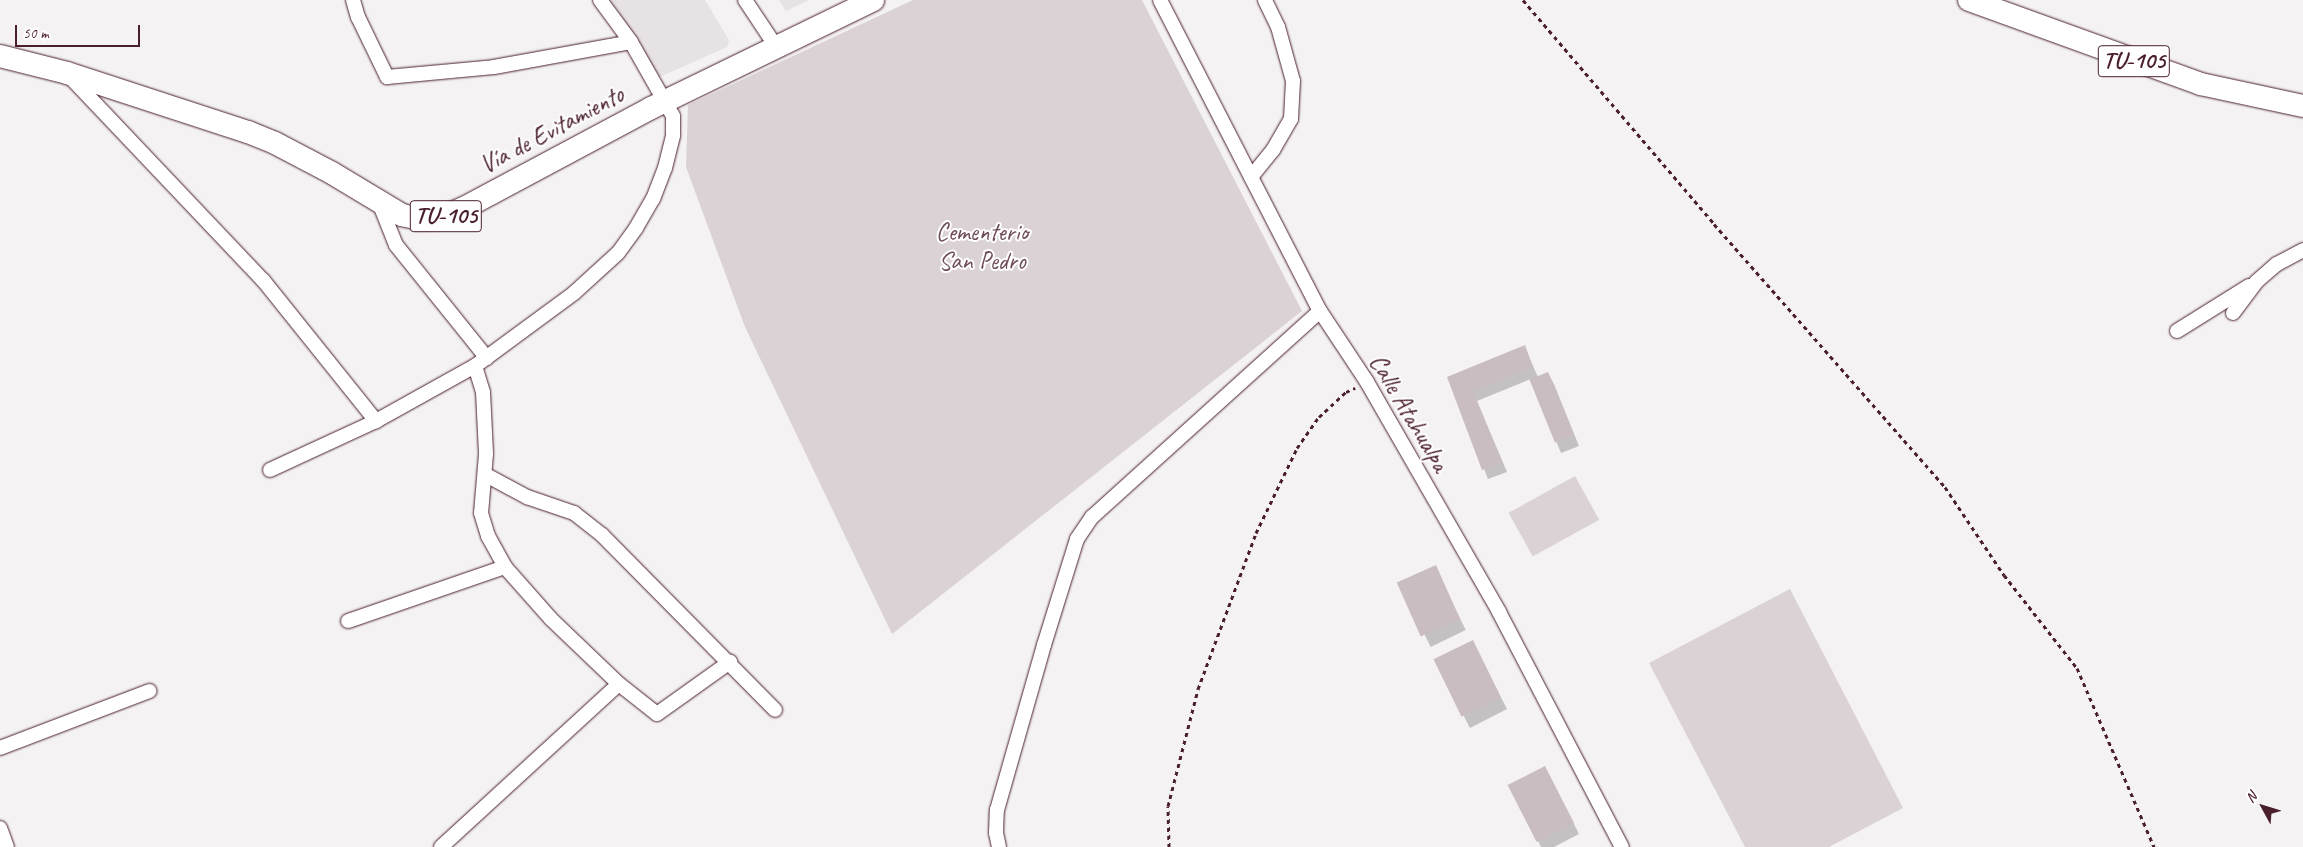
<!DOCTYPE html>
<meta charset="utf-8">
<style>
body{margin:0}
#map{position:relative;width:2303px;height:847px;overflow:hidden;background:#f4f2f2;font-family:Caveat,sans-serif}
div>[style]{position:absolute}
.built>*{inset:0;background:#e7e2e3}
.green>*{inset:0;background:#dbd2d5;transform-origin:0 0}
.shadow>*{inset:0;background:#0003;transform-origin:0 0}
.building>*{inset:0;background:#cabdc1;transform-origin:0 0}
.path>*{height:3px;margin-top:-1.5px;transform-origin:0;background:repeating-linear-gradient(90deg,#4a1f2b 0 4px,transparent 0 8px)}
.roads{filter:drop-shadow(0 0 1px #4a1f2b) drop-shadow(0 0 1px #4a1f2b)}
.minor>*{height:14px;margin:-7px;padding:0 7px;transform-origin:7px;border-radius:7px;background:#fff}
.primary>*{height:22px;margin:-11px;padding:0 11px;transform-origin:11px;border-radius:11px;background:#fff}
span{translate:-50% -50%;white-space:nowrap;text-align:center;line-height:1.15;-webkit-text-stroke:4px #fff;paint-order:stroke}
.shield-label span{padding:1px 4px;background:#fff;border:1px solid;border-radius:4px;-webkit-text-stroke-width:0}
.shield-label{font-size:24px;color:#4a1f2b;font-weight:700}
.street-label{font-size:25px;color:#4a1f2b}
.park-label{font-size:25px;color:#6e4c56}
.north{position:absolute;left:2238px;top:782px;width:50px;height:50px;-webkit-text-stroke:4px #fff;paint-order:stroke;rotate:309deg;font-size:14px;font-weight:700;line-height:20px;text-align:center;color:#4a1f2b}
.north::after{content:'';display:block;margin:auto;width:18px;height:22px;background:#4a1f2b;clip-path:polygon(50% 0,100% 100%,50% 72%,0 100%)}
.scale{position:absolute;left:15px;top:25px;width:125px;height:22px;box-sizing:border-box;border:2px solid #4a1f2b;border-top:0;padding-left:6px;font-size:15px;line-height:18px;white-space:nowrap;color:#4a1f2b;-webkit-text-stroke:4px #fff;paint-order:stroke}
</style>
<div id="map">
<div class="built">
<i style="clip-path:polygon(613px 0,705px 0,729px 40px,727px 47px,651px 81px,602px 7px)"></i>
<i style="clip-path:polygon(779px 0,809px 0,786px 11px)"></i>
</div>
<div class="green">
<i style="clip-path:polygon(913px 0,1142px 0,1302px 311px,892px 634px,745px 327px,686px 167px,688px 105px)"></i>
<i style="left:1575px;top:476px;width:50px;height:76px;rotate:61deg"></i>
<i style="clip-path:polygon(1790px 589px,1903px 808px,1829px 847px,1745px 847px,1649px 663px)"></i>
</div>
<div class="shadow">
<i style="clip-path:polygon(1524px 346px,1538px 377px,1548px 373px,1554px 384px,1579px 446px,1561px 453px,1531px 379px,1477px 401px,1507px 472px,1488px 479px,1448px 377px)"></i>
<i style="left:1435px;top:567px;width:70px;height:39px;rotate:64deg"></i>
<i style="clip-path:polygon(1478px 653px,1507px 709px,1470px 728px,1435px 661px)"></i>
<i style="clip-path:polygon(1551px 779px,1579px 834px,1554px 847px,1541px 847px,1538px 841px)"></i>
</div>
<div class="building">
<i style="clip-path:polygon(1525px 345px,1533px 367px,1473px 391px,1502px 463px,1482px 470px,1447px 377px)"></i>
<i style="left:1548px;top:372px;width:68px;height:20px;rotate:68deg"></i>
<i style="left:1436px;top:565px;width:59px;height:43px;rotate:66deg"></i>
<i style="left:1473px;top:640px;width:64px;height:44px;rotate:64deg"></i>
<i style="left:1545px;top:766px;width:64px;height:42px;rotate:63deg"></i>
</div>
<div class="path">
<i style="left:1523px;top:0;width:294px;rotate:49.5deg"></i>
<i style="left:1714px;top:224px;width:350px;rotate:48.7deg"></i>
<i style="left:1945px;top:487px;width:106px;rotate:56.2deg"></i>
<i style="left:2004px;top:575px;width:118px;rotate:51.9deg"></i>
<i style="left:2077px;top:668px;width:195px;rotate:66.7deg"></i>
<i style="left:1169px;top:847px;width:41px;rotate:-91.4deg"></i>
<i style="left:1168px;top:806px;width:121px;rotate:-75.6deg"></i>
<i style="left:1198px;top:689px;width:166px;rotate:-69.6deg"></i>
<i style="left:1256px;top:533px;width:94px;rotate:-64.2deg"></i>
<i style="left:1297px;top:448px;width:38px;rotate:-55deg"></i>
<i style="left:1319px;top:417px;width:37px;rotate:-43deg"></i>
<i style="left:1346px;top:392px;width:10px;rotate:-24deg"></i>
</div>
<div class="roads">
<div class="minor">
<i style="left:353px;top:0;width:18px;rotate:74deg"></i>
<i style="left:358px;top:17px;width:67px;rotate:64.2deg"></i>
<i style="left:387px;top:77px;width:107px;rotate:-5.3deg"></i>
<i style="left:494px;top:67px;width:139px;rotate:-10.3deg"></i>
<i style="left:745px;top:0;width:58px;rotate:56.3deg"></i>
<i style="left:1160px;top:0;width:350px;rotate:62.8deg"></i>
<i style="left:1320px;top:311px;width:85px;rotate:56.5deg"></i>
<i style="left:1367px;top:382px;width:265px;rotate:60.1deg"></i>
<i style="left:1499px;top:612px;width:265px;rotate:62.4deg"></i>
<i style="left:71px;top:78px;width:279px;rotate:46.5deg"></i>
<i style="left:263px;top:280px;width:181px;rotate:51.3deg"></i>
<i style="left:1251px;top:177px;width:35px;rotate:-51deg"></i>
<i style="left:1273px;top:150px;width:36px;rotate:-60deg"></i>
<i style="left:1291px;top:119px;width:38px;rotate:-87deg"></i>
<i style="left:1293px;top:81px;width:56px;rotate:-105.5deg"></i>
<i style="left:1278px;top:27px;width:30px;rotate:-116deg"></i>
<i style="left:378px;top:200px;width:48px;rotate:68.2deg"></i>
<i style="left:396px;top:245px;width:145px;rotate:51.2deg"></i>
<i style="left:2233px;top:313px;width:39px;rotate:-53deg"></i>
<i style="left:2256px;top:282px;width:28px;rotate:-41deg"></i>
<i style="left:2277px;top:264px;width:30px;rotate:-28deg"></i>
<i style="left:2177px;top:331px;width:85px;rotate:-32deg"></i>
<i style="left:475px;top:366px;width:27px;rotate:73deg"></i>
<i style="left:483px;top:392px;width:62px;rotate:87.2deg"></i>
<i style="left:486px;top:454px;width:59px;rotate:94.8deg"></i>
<i style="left:481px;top:513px;width:24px;rotate:73deg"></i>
<i style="left:488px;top:536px;width:35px;rotate:61deg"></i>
<i style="left:505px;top:567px;width:69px;rotate:48.5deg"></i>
<i style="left:551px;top:619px;width:94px;rotate:43.7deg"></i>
<i style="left:619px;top:684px;width:48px;rotate:38.3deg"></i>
<i style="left:657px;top:714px;width:90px;rotate:-35.5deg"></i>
<i style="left:270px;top:470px;width:117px;rotate:-24.8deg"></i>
<i style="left:376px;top:421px;width:113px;rotate:-29.1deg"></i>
<i style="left:475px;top:366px;width:123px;rotate:-36.4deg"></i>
<i style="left:574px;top:293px;width:59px;rotate:-42.3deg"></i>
<i style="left:618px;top:253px;width:31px;rotate:-54deg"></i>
<i style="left:636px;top:228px;width:34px;rotate:-60deg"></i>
<i style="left:653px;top:199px;width:33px;rotate:-69deg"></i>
<i style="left:665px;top:168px;width:34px;rotate:-76deg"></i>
<i style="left:673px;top:135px;width:19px;rotate:-90deg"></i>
<i style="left:673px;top:116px;width:85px;rotate:-119.6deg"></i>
<i style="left:631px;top:42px;width:52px;rotate:-126.4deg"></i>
<i style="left:486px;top:475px;width:47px;rotate:28.2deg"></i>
<i style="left:527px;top:497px;width:50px;rotate:18.8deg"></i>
<i style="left:574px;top:513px;width:36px;rotate:38deg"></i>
<i style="left:602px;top:535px;width:246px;rotate:45.3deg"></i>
<i style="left:348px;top:621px;width:166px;rotate:-19deg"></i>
<i style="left:0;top:748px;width:160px;rotate:-20.9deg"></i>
<i style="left:0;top:828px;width:20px;rotate:70deg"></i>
<i style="left:441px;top:847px;width:241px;rotate:-42.5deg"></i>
<i style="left:999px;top:847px;width:14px;rotate:-102deg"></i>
<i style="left:996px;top:833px;width:23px;rotate:-88deg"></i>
<i style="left:997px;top:810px;width:172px;rotate:-74.1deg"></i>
<i style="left:1044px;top:645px;width:111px;rotate:-72.7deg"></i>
<i style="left:1077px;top:539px;width:27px;rotate:-56deg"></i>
<i style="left:1092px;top:517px;width:307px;rotate:-42.1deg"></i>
</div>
<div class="primary">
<i style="left:1969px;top:0;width:247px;rotate:19.9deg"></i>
<i style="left:2201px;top:84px;width:104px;rotate:12.2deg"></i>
<i style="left:0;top:56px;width:69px;rotate:14.2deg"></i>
<i style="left:67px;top:73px;width:190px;rotate:18.1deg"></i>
<i style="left:248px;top:132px;width:29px;rotate:22deg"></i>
<i style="left:275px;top:143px;width:64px;rotate:27.8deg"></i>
<i style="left:332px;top:173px;width:82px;rotate:31deg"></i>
<i style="left:402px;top:215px;width:18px;rotate:13deg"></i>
<i style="left:420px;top:219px;width:20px;rotate:-3deg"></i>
<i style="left:440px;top:218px;width:26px;rotate:-23deg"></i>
<i style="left:464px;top:208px;width:212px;rotate:-28.1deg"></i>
<i style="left:651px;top:108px;width:247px;rotate:-25.9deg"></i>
</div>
</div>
<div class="shield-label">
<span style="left:2134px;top:61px">TU-105</span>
<span style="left:446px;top:216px">TU-105</span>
</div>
<div class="street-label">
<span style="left:552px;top:130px;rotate:-28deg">Vía de Evitamiento</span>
<span style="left:1409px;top:413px;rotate:59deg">Calle Atahualpa</span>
</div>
<div class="park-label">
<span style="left:982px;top:247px">Cementerio<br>San Pedro</span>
</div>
<div class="north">N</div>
<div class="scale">50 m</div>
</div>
